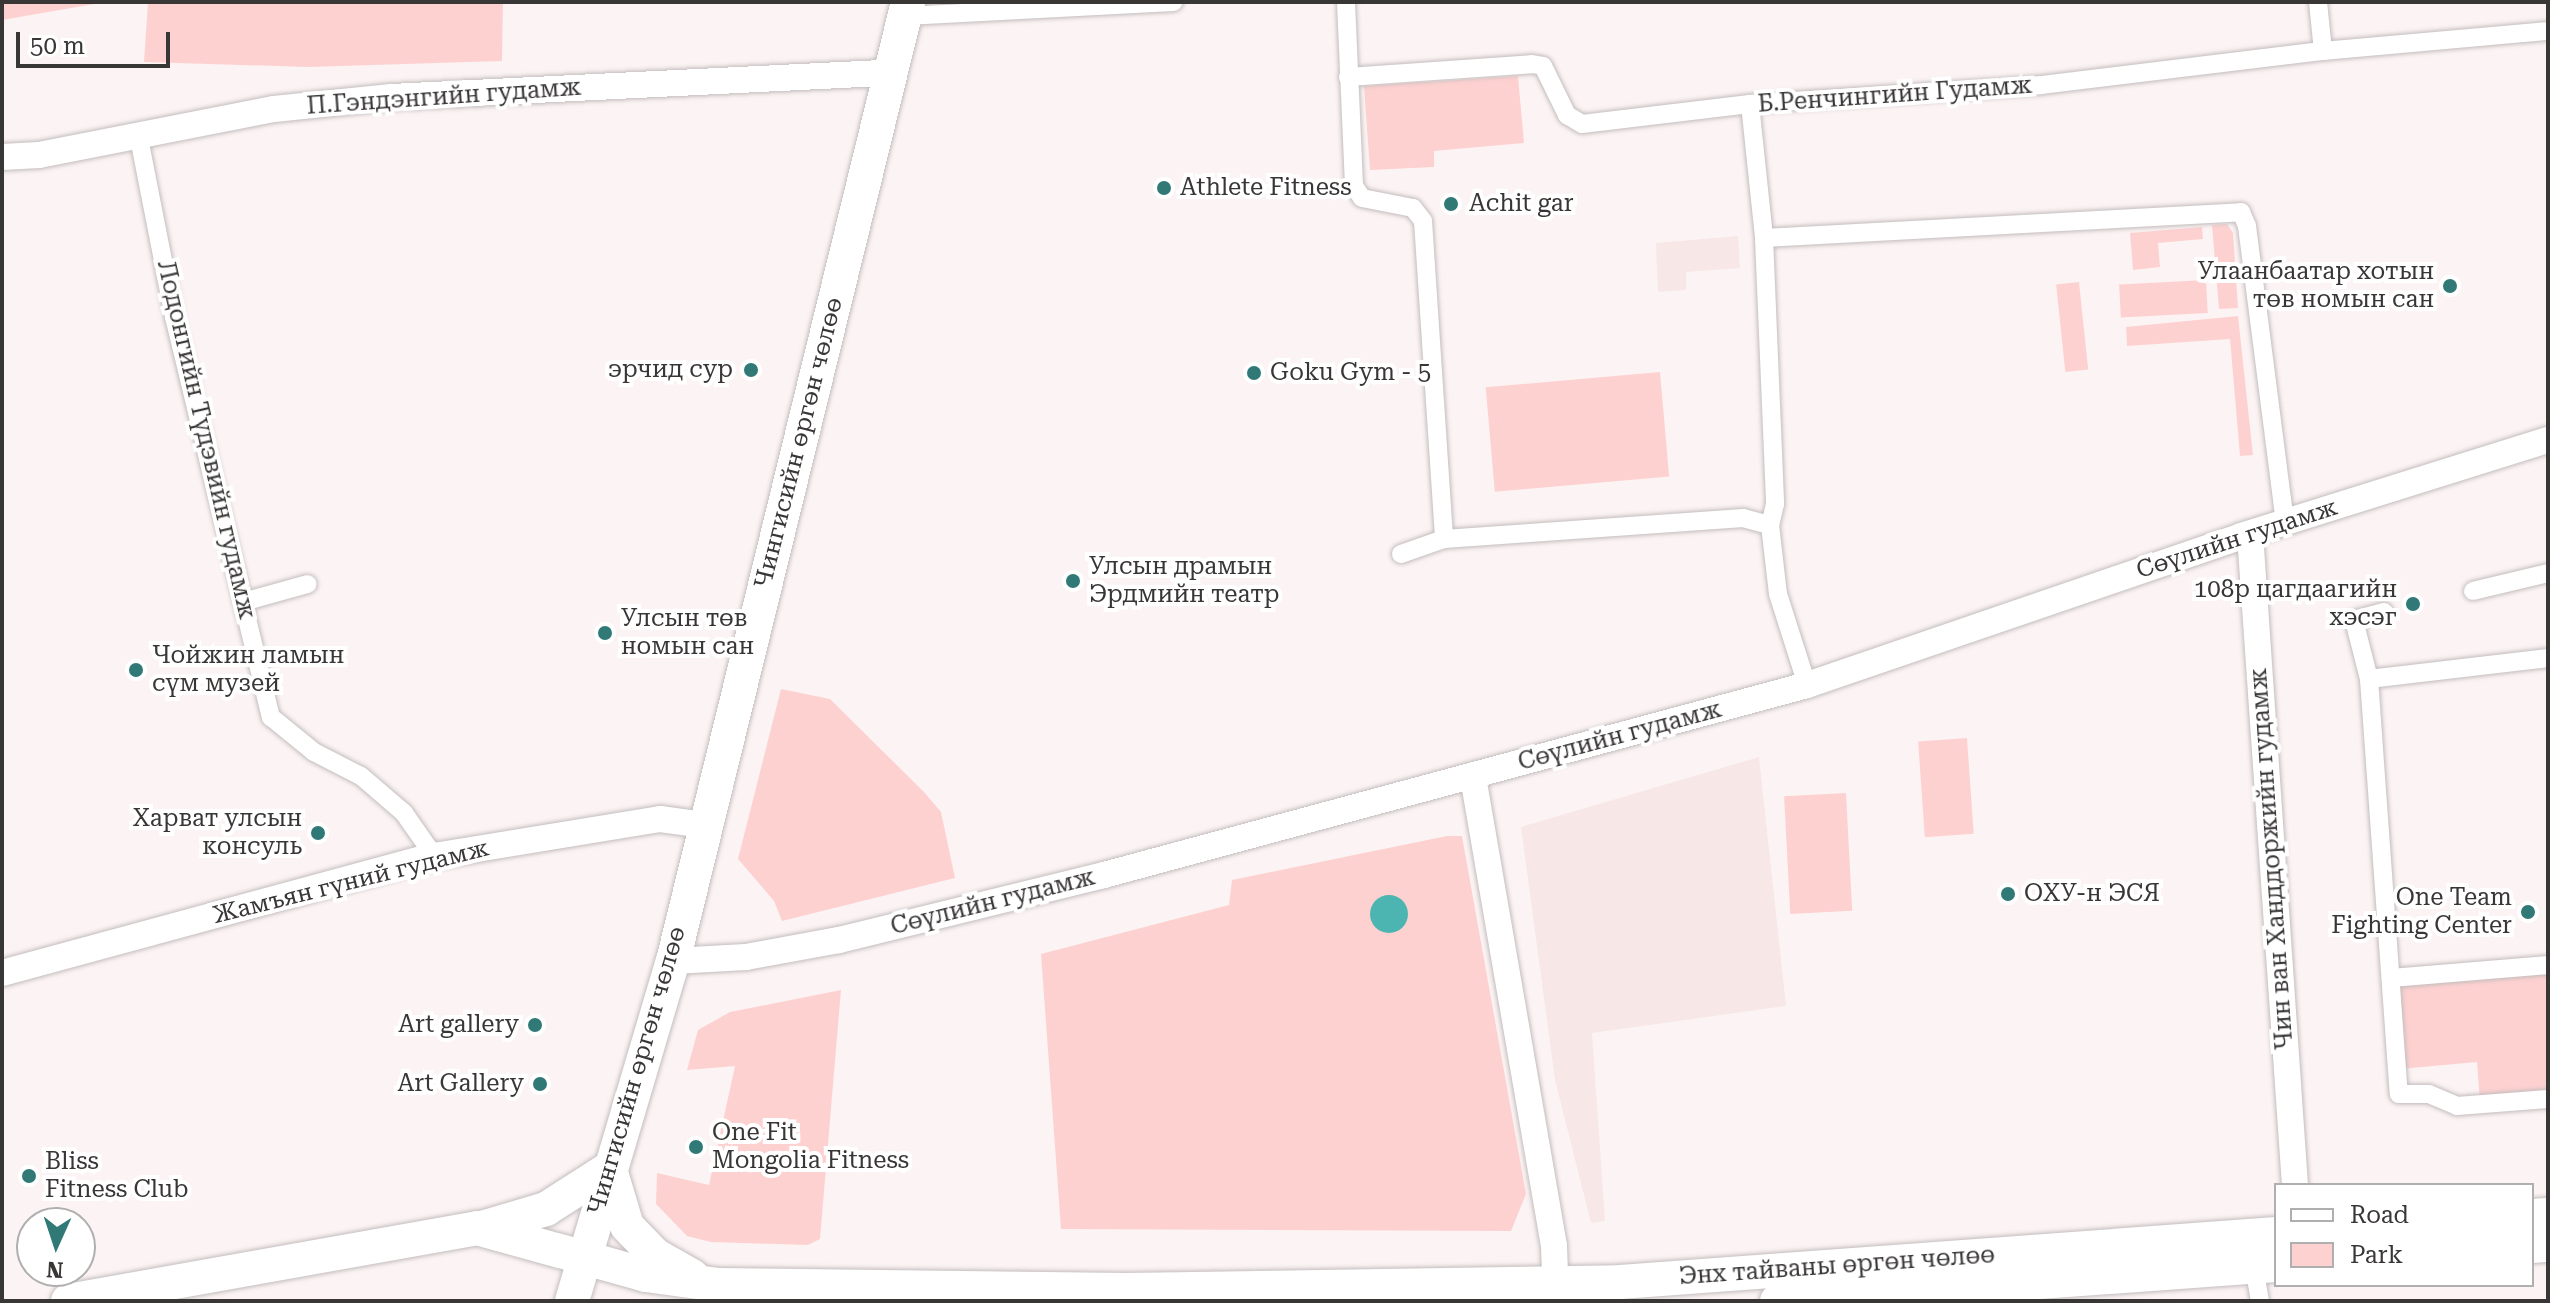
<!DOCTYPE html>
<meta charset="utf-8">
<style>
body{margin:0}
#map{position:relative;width:2550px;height:1303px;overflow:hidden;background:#fcf4f4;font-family:"Roboto Serif",serif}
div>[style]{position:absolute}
.built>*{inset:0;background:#f8e7e7}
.green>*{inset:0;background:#fed1d1;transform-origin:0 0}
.water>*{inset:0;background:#4db5b1}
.round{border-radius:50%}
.roads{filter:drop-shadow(0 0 2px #c4bdbd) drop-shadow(0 0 2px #c4bdbd)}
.street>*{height:18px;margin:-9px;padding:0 9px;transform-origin:9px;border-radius:9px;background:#fff}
.secondary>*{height:26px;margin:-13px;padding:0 13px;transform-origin:13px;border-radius:13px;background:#fff}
.highway>*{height:34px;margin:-17px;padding:0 17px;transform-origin:17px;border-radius:17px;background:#fff}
.dots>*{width:22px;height:22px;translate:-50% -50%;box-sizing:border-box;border:4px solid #fff;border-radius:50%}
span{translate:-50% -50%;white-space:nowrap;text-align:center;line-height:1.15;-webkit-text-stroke:8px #fff;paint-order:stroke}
.street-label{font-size:24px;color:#393636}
.poi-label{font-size:24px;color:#393636}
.left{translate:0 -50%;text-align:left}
.right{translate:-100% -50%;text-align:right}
.frame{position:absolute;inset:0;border:4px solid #393636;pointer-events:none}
.legend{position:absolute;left:2274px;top:1183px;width:260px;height:104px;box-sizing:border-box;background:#fff;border:2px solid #b0afaf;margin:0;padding:10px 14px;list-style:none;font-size:24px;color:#393636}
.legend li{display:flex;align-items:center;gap:16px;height:40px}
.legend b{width:40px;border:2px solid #b0afaf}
.north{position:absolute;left:16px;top:1207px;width:80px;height:80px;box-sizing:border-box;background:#fff;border:2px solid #b0afaf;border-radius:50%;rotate:183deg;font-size:22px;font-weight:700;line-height:32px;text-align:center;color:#393636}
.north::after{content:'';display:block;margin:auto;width:28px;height:36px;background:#307976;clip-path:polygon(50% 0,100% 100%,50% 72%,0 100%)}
.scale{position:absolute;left:16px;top:32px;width:154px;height:36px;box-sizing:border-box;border:4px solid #393636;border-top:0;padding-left:10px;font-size:24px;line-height:28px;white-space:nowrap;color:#393636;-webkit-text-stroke:6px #fff;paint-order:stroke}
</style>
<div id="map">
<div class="built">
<i style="clip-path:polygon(1738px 236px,1740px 268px,1686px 272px,1686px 290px,1658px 292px,1656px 243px)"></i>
<i style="clip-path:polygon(1759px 757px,1786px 1006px,1592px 1033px,1605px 1221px,1591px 1223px,1555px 1080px,1521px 827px)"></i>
</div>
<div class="green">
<i style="clip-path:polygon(2px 2px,106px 2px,2px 20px)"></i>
<i style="clip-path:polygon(148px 2px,503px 2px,502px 61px,308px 67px,144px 62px)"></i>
<i style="clip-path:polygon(1518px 76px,1524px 143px,1434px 151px,1434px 167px,1370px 170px,1364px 86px)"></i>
<i style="clip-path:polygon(2227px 224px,2233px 233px,2238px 308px,2219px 309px,2212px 225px)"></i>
<i style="clip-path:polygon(2202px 227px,2203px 239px,2158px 243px,2160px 267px,2133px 270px,2130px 233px)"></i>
<i style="left:2206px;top:280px;width:33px;height:87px;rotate:87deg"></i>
<i style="left:2079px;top:282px;width:88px;height:23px;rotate:84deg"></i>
<i style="clip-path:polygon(2238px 316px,2253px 455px,2240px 456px,2230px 339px,2127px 346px,2126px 327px)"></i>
<i style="left:1660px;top:372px;width:105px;height:175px;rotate:85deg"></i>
<i style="clip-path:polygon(781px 689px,830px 699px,924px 792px,941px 812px,955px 878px,782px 921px,774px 901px,738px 859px)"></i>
<i style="left:1967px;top:738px;width:96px;height:49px;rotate:86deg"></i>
<i style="left:1846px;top:793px;width:118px;height:62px;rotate:87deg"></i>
<i style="clip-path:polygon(1447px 836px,1462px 836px,1526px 1194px,1511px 1231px,1061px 1229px,1041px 954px,1229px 905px,1232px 880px)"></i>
<i style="clip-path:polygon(2548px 972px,2548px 1096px,2480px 1102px,2477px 1062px,2400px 1069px,2394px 984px)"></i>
<i style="clip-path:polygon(841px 990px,820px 1239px,808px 1245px,711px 1242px,687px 1236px,656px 1204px,657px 1173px,709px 1185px,735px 1066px,687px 1070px,698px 1030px,730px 1012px)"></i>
</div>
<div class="water">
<i class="round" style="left:1370px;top:895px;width:38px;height:38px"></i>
</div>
<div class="roads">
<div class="street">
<i style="left:1346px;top:2px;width:184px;rotate:87.5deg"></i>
<i style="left:1354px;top:186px;width:14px;rotate:56deg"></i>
<i style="left:1362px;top:198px;width:52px;rotate:11.1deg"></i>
<i style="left:1413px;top:208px;width:16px;rotate:52deg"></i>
<i style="left:1423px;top:221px;width:319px;rotate:86.2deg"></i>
<i style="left:2318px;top:2px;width:49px;rotate:84.2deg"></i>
<i style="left:905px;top:16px;width:269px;rotate:-3deg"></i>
<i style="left:1348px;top:77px;width:184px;rotate:-4deg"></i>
<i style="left:1532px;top:64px;width:11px;rotate:10deg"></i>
<i style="left:1543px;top:66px;width:55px;rotate:63.9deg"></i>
<i style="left:1567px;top:115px;width:17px;rotate:31deg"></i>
<i style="left:1582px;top:124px;width:169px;rotate:-6.8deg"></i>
<i style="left:1750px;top:104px;width:292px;rotate:-3.7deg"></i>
<i style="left:2041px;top:85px;width:284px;rotate:-6.9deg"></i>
<i style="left:2323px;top:51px;width:226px;rotate:-5.1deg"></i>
<i style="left:1750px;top:104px;width:135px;rotate:84deg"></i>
<i style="left:1764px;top:238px;width:266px;rotate:87.6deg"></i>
<i style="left:1775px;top:504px;width:22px;rotate:103deg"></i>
<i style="left:139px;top:138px;width:182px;rotate:78.9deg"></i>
<i style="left:174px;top:317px;width:412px;rotate:76.4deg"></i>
<i style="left:271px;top:717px;width:55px;rotate:39.1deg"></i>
<i style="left:314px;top:752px;width:53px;rotate:27.1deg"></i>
<i style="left:361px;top:776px;width:57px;rotate:40.7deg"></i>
<i style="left:404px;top:813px;width:52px;rotate:55.1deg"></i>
<i style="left:1764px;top:238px;width:478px;rotate:-3.1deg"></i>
<i style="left:2241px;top:212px;width:15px;rotate:67deg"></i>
<i style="left:2247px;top:226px;width:298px;rotate:82.7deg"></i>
<i style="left:1401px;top:554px;width:46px;rotate:-19.2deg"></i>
<i style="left:1444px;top:539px;width:300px;rotate:-4deg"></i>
<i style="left:1743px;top:518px;width:28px;rotate:15deg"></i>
<i style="left:1770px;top:525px;width:69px;rotate:83.4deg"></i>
<i style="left:1778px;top:594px;width:96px;rotate:72.3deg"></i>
<i style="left:2473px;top:591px;width:77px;rotate:-13.5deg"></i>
<i style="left:243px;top:602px;width:67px;rotate:-15.5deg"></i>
<i style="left:2548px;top:658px;width:180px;rotate:173.3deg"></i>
<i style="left:2369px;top:679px;width:416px;rotate:85.9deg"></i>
<i style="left:2399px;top:1094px;width:30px"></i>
<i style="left:2429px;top:1094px;width:30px;rotate:23deg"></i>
<i style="left:2457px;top:1106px;width:91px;rotate:-4.4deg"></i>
<i style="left:2369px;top:679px;width:61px;rotate:-104.3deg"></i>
<i style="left:2354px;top:620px;width:31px;rotate:-15deg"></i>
<i style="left:2391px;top:978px;width:158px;rotate:-4.7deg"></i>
<i style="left:2254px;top:1267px;width:35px;rotate:80deg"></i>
</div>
<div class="secondary">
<i style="left:2px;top:157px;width:37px;rotate:-3deg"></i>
<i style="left:39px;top:155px;width:239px;rotate:-11.1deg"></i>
<i style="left:274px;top:109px;width:118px;rotate:-5.9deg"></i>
<i style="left:391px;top:97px;width:500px;rotate:-2.8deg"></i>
<i style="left:2250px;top:534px;width:653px;rotate:86.05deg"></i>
<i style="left:1473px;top:777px;width:476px;rotate:80.2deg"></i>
<i style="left:1554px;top:1246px;width:55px;rotate:87.9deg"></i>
<i style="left:673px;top:961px;width:73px;rotate:-3.1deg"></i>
<i style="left:746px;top:957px;width:95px;rotate:-10.4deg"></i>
<i style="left:839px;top:940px;width:273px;rotate:-13.8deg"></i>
<i style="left:1104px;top:875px;width:728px;rotate:-15.12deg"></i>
<i style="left:1807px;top:685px;width:459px;rotate:-18.9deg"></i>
<i style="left:2241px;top:536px;width:322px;rotate:-17.4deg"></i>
<i style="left:2px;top:973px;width:448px;rotate:-15.2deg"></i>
<i style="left:434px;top:856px;width:229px;rotate:-9.3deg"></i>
<i style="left:660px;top:819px;width:44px;rotate:7.8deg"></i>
</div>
<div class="highway">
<i style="left:610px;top:1169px;width:59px;rotate:73.4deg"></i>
<i style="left:627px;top:1226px;width:40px;rotate:46deg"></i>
<i style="left:655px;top:1255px;width:43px;rotate:29.6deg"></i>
<i style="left:2532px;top:1216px;width:16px;rotate:-4deg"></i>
<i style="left:485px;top:1227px;width:64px;rotate:-16.4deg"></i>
<i style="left:546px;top:1209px;width:76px;rotate:-32.6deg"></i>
<i style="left:2532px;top:1246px;width:16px;rotate:-4deg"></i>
<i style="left:68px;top:1301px;width:415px;rotate:-10.1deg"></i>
<i style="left:477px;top:1228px;width:175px;rotate:15.5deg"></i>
<i style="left:646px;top:1275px;width:73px;rotate:7.9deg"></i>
<i style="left:718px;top:1285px;width:407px;rotate:0.7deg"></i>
<i style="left:1125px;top:1290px;width:495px;rotate:-0.9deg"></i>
<i style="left:1620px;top:1282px;width:658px;rotate:-4.18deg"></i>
<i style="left:572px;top:1301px;width:355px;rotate:-73.5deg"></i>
<i style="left:673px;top:961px;width:987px;rotate:-76.23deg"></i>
<i style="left:1777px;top:1301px;width:500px;rotate:-4.13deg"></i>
</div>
</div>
<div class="dots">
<i style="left:1164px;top:188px;background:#307976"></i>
<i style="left:1451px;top:204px;background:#307976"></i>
<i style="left:2450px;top:286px;background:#307976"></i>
<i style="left:751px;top:370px;background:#307976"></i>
<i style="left:1254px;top:373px;background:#307976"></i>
<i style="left:1073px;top:581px;background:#307976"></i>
<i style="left:2413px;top:604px;background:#307976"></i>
<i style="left:605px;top:633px;background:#307976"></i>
<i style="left:136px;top:670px;background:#307976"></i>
<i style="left:318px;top:833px;background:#307976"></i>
<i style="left:2008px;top:894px;background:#307976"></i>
<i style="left:2528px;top:912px;background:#307976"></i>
<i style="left:535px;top:1025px;background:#307976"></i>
<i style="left:540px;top:1084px;background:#307976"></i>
<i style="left:696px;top:1147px;background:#307976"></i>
<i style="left:29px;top:1176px;background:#307976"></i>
</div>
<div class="street-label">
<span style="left:1895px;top:95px;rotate:-4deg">Б.Ренчингийн Гудамж</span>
<span style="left:444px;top:97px;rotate:-4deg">П.Гэндэнгийн гудамж</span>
<span style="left:206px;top:440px;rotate:77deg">Лодонгийн Түдэвийн гудамж</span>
<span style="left:799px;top:443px;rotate:-76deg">Чингисийн өргөн чөлөө</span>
<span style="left:2237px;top:539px;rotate:-18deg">Сөүлийн гудамж</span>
<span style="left:1620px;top:736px;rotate:-15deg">Сөүлийн гудамж</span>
<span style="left:2272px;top:859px;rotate:-94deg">Чин ван Ханддоржийн гудамж</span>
<span style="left:351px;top:882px;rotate:-14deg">Жамъян гүний гудамж</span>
<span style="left:993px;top:902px;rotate:-14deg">Сөүлийн гудамж</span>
<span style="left:637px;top:1071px;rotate:-74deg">Чингисийн өргөн чөлөө</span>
<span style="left:1837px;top:1266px;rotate:-4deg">Энх тайваны өргөн чөлөө</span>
</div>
<div class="poi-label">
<span class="left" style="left:1180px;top:188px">Athlete Fitness</span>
<span class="left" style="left:1469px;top:204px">Achit gar</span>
<span class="right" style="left:2434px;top:286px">Улаанбаатар хотын<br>төв номын сан</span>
<span class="right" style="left:733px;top:370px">эрчид сур</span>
<span class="left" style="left:1270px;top:373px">Goku Gym - 5</span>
<span class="left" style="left:1089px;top:581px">Улсын драмын<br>Эрдмийн театр</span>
<span class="right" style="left:2397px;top:604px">108р цагдаагийн<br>хэсэг</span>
<span class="left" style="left:621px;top:633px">Улсын төв<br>номын сан</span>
<span class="left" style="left:152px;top:670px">Чойжин ламын<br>сүм музей</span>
<span class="right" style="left:302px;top:833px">Харват улсын<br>консуль</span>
<span class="left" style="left:2024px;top:894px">ОХУ-н ЭСЯ</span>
<span class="right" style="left:2512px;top:912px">One Team<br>Fighting Center</span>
<span class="right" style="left:519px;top:1025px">Art gallery</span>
<span class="right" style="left:524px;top:1084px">Art Gallery</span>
<span class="left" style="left:712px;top:1147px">One Fit<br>Mongolia Fitness</span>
<span class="left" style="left:45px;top:1176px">Bliss<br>Fitness Club</span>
</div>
<div class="frame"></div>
<ul class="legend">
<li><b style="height:10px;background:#fff"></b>Road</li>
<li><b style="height:22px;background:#fed1d1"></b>Park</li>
</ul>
<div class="north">N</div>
<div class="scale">50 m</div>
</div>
